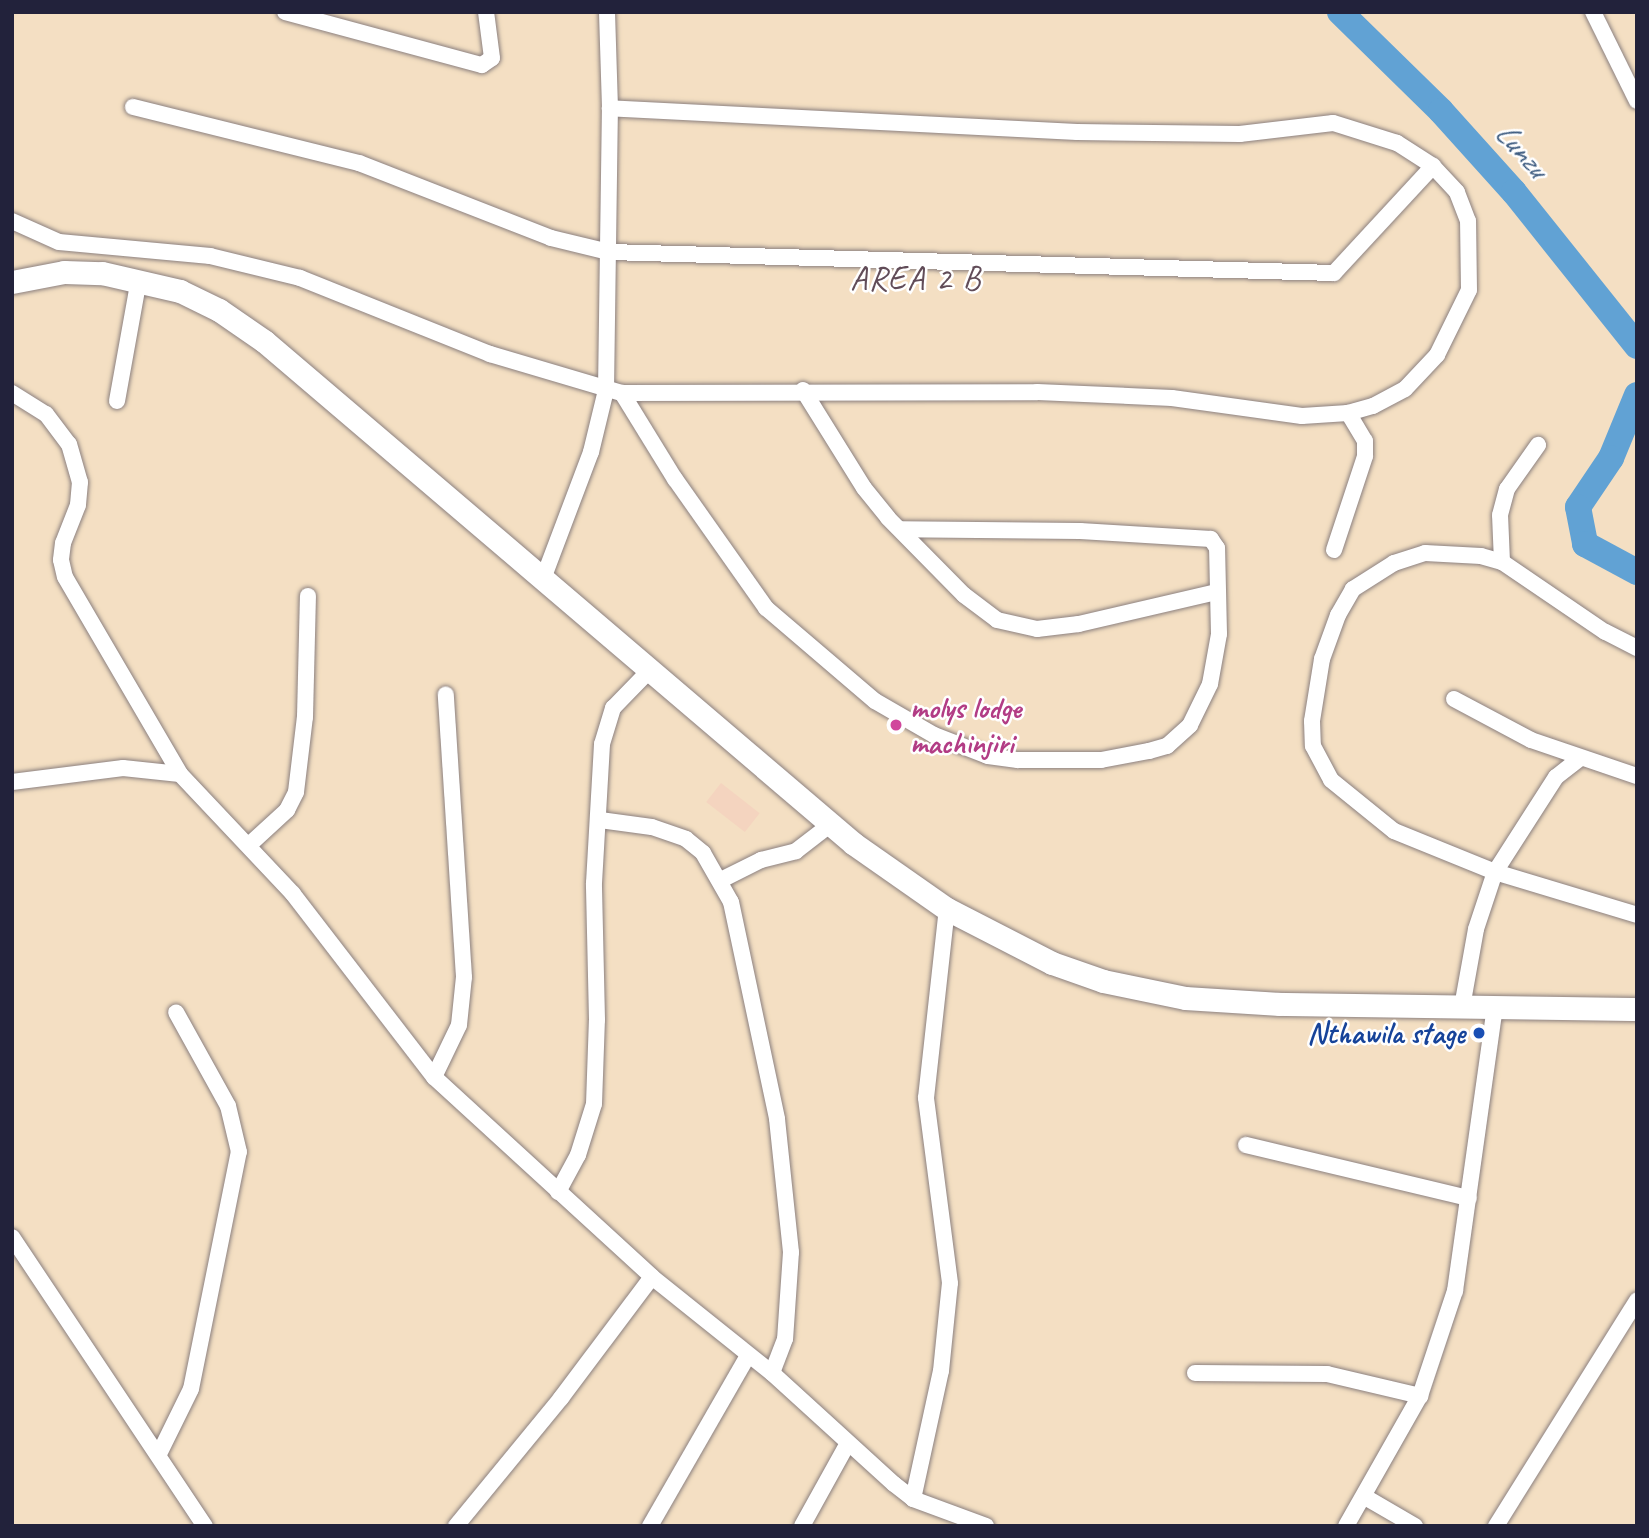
<!DOCTYPE html>
<style>
body{margin:0}
#map{position:relative;width:1649px;height:1538px;overflow:hidden;background:#f4dfc3;font-family:Caveat,sans-serif}
div>[style]{position:absolute}
.built>*{inset:0;background:#f4d4bf;transform-origin:0 0}
.river>*{height:26px;margin:-13px;padding:0 13px;transform-origin:13px;border-radius:13px;background:#61a2d4}
.roads{filter:drop-shadow(0 0 2px #8b807f) drop-shadow(0 0 2px #8b807f)}
.street>*{height:16px;margin:-8px;padding:0 8px;transform-origin:8px;border-radius:8px;background:#fff}
.secondary>*{height:23px;margin:-11.5px;padding:0 11.5px;transform-origin:11.5px;border-radius:11.5px;background:#fff}
.dots>*{width:19px;height:19px;translate:-50% -50%;box-sizing:border-box;border:4px solid #fff;border-radius:50%}
span{translate:-50% -50%;white-space:nowrap;text-align:center;line-height:1.15;-webkit-text-stroke:5px #fff;paint-order:stroke}
.hotel-label{font-size:30px;color:#b23c85;font-weight:700}
.left{translate:0 -50%;text-align:left}
.transit-label{font-size:30px;color:#164399;font-weight:700}
.right{translate:-100% -50%;text-align:right}
.water-label{font-size:32px;color:#3e5c80;font-style:italic}
.quarter-label{font-size:33px;color:#614c58;letter-spacing:2px}
.frame{position:absolute;inset:0;border:14px solid #22223b;pointer-events:none}
</style>
<div id="map">
<div class="built">
<i style="left:721px;top:783px;width:49px;height:24px;rotate:38deg"></i>
</div>
<div class="river">
<i style="left:1340px;top:12px;width:141px;rotate:44.4deg"></i>
<i style="left:1441px;top:111px;width:109px;rotate:48deg"></i>
<i style="left:1514px;top:192px;width:197px;rotate:51.4deg"></i>
<i style="left:1637px;top:395px;width:68px;rotate:112.4deg"></i>
<i style="left:1611px;top:458px;width:59px;rotate:124deg"></i>
<i style="left:1578px;top:507px;width:38px;rotate:79deg"></i>
<i style="left:1585px;top:544px;width:59px;rotate:28.3deg"></i>
</div>
<div class="roads">
<div class="street">
<i style="left:285px;top:12px;width:204px;rotate:15.1deg"></i>
<i style="left:482px;top:65px;width:12px;rotate:-35deg"></i>
<i style="left:492px;top:58px;width:46px;rotate:-97.4deg"></i>
<i style="left:1593px;top:12px;width:99px;rotate:63.7deg"></i>
<i style="left:133px;top:107px;width:233px;rotate:13.9deg"></i>
<i style="left:359px;top:163px;width:206px;rotate:21.3deg"></i>
<i style="left:551px;top:238px;width:60px;rotate:13.6deg"></i>
<i style="left:609px;top:252px;width:725px;rotate:1.66deg"></i>
<i style="left:1334px;top:273px;width:146px;rotate:-47.2deg"></i>
<i style="left:12px;top:221px;width:51px;rotate:24.1deg"></i>
<i style="left:59px;top:242px;width:152px;rotate:5.3deg"></i>
<i style="left:210px;top:256px;width:93px;rotate:13.7deg"></i>
<i style="left:300px;top:278px;width:205px;rotate:21.8deg"></i>
<i style="left:490px;top:354px;width:138px;rotate:16.5deg"></i>
<i style="left:622px;top:393px;width:415px;rotate:-0.1deg"></i>
<i style="left:1037px;top:392px;width:135px;rotate:2.5deg"></i>
<i style="left:1172px;top:398px;width:131px;rotate:7.9deg"></i>
<i style="left:1302px;top:416px;width:46px;rotate:-3.7deg"></i>
<i style="left:1348px;top:413px;width:26px;rotate:-16deg"></i>
<i style="left:1373px;top:406px;width:36px;rotate:-28deg"></i>
<i style="left:1405px;top:389px;width:47px;rotate:-46.7deg"></i>
<i style="left:1437px;top:355px;width:72px;rotate:-63.8deg"></i>
<i style="left:1469px;top:290px;width:69px;rotate:-90.8deg"></i>
<i style="left:1468px;top:221px;width:31px;rotate:-111deg"></i>
<i style="left:1457px;top:192px;width:35px;rotate:-133deg"></i>
<i style="left:1433px;top:166px;width:43px;rotate:-147.4deg"></i>
<i style="left:1397px;top:143px;width:67px;rotate:-162.6deg"></i>
<i style="left:1333px;top:123px;width:94px;rotate:173.3deg"></i>
<i style="left:1240px;top:134px;width:163px;rotate:-179.3deg"></i>
<i style="left:1077px;top:132px;width:468px;rotate:-177.1deg"></i>
<i style="left:803px;top:390px;width:115px;rotate:58.1deg"></i>
<i style="left:864px;top:488px;width:38px;rotate:51deg"></i>
<i style="left:888px;top:518px;width:108px;rotate:45.4deg"></i>
<i style="left:964px;top:595px;width:41px;rotate:37.1deg"></i>
<i style="left:997px;top:620px;width:41px;rotate:12.7deg"></i>
<i style="left:1037px;top:629px;width:42px;rotate:-6.8deg"></i>
<i style="left:1079px;top:624px;width:142px;rotate:-13.1deg"></i>
<i style="left:12px;top:393px;width:40px;rotate:32deg"></i>
<i style="left:46px;top:414px;width:38px;rotate:53deg"></i>
<i style="left:69px;top:444px;width:40px;rotate:74deg"></i>
<i style="left:80px;top:482px;width:23px;rotate:95deg"></i>
<i style="left:78px;top:505px;width:41px;rotate:111.5deg"></i>
<i style="left:63px;top:543px;width:17px;rotate:97deg"></i>
<i style="left:61px;top:560px;width:17px;rotate:77deg"></i>
<i style="left:65px;top:577px;width:228px;rotate:59.7deg"></i>
<i style="left:180px;top:774px;width:165px;rotate:46.7deg"></i>
<i style="left:293px;top:894px;width:231px;rotate:52.4deg"></i>
<i style="left:434px;top:1077px;width:296px;rotate:42.5deg"></i>
<i style="left:652px;top:1277px;width:154px;rotate:38.7deg"></i>
<i style="left:772px;top:1373px;width:165px;rotate:42.3deg"></i>
<i style="left:894px;top:1484px;width:24px;rotate:38deg"></i>
<i style="left:913px;top:1499px;width:78px;rotate:20.3deg"></i>
<i style="left:622px;top:393px;width:101px;rotate:58.4deg"></i>
<i style="left:675px;top:479px;width:158px;rotate:54.8deg"></i>
<i style="left:766px;top:608px;width:143px;rotate:40.5deg"></i>
<i style="left:875px;top:701px;width:68px;rotate:30deg"></i>
<i style="left:934px;top:735px;width:58px;rotate:21.3deg"></i>
<i style="left:988px;top:756px;width:30px;rotate:8deg"></i>
<i style="left:1018px;top:760px;width:83px"></i>
<i style="left:1101px;top:760px;width:49px;rotate:-10.6deg"></i>
<i style="left:1149px;top:751px;width:19px;rotate:-16deg"></i>
<i style="left:1167px;top:746px;width:31px;rotate:-42deg"></i>
<i style="left:1190px;top:725px;width:46px;rotate:-64deg"></i>
<i style="left:1210px;top:684px;width:51px;rotate:-79.8deg"></i>
<i style="left:1219px;top:634px;width:86px;rotate:-91.3deg"></i>
<i style="left:1217px;top:548px;width:11px;rotate:-124deg"></i>
<i style="left:1211px;top:539px;width:131px;rotate:-176.5deg"></i>
<i style="left:1080px;top:531px;width:179px;rotate:-179.4deg"></i>
<i style="left:117px;top:401px;width:124px;rotate:-79.8deg"></i>
<i style="left:1334px;top:550px;width:99px;rotate:-71.7deg"></i>
<i style="left:1365px;top:456px;width:15px;rotate:-90deg"></i>
<i style="left:1365px;top:441px;width:33px;rotate:-121deg"></i>
<i style="left:1502px;top:562px;width:47px;rotate:-92.4deg"></i>
<i style="left:1500px;top:515px;width:27px;rotate:-75deg"></i>
<i style="left:1507px;top:489px;width:54px;rotate:-54.8deg"></i>
<i style="left:543px;top:579px;width:136px;rotate:-69.3deg"></i>
<i style="left:591px;top:452px;width:64px;rotate:-76.4deg"></i>
<i style="left:606px;top:390px;width:282px;rotate:-89.2deg"></i>
<i style="left:610px;top:108px;width:96px;rotate:-91.8deg"></i>
<i style="left:1637px;top:648px;width:36px;rotate:-153deg"></i>
<i style="left:1605px;top:632px;width:125px;rotate:-145.8deg"></i>
<i style="left:1502px;top:562px;width:22px;rotate:-164deg"></i>
<i style="left:1481px;top:556px;width:56px;rotate:-176.9deg"></i>
<i style="left:1425px;top:553px;width:33px;rotate:162deg"></i>
<i style="left:1394px;top:563px;width:49px;rotate:147.6deg"></i>
<i style="left:1353px;top:589px;width:30px;rotate:120deg"></i>
<i style="left:1338px;top:615px;width:47px;rotate:110deg"></i>
<i style="left:1322px;top:659px;width:63px;rotate:99.2deg"></i>
<i style="left:1312px;top:721px;width:25px;rotate:88deg"></i>
<i style="left:1313px;top:746px;width:38px;rotate:62deg"></i>
<i style="left:1331px;top:780px;width:81px;rotate:39deg"></i>
<i style="left:1394px;top:831px;width:109px;rotate:22.1deg"></i>
<i style="left:1495px;top:872px;width:148px;rotate:16.8deg"></i>
<i style="left:1454px;top:699px;width:87px;rotate:28deg"></i>
<i style="left:1531px;top:740px;width:112px;rotate:18.8deg"></i>
<i style="left:12px;top:782px;width:112px;rotate:-7.2deg"></i>
<i style="left:123px;top:768px;width:57px;rotate:6deg"></i>
<i style="left:600px;top:820px;width:52px;rotate:7.7deg"></i>
<i style="left:652px;top:827px;width:36px;rotate:19deg"></i>
<i style="left:686px;top:839px;width:22px;rotate:39deg"></i>
<i style="left:703px;top:853px;width:56px;rotate:60.3deg"></i>
<i style="left:731px;top:902px;width:222px;rotate:78deg"></i>
<i style="left:777px;top:1119px;width:134px;rotate:84deg"></i>
<i style="left:791px;top:1252px;width:87px;rotate:93.9deg"></i>
<i style="left:785px;top:1339px;width:36px;rotate:111deg"></i>
<i style="left:249px;top:845px;width:52px;rotate:-42.6deg"></i>
<i style="left:287px;top:810px;width:20px;rotate:-63deg"></i>
<i style="left:296px;top:792px;width:76px;rotate:-83.2deg"></i>
<i style="left:305px;top:717px;width:121px;rotate:-88.6deg"></i>
<i style="left:721px;top:880px;width:45px;rotate:-26.6deg"></i>
<i style="left:761px;top:860px;width:36px;rotate:-14deg"></i>
<i style="left:796px;top:851px;width:44px;rotate:-37.6deg"></i>
<i style="left:1462px;top:1007px;width:79px;rotate:-79.8deg"></i>
<i style="left:1476px;top:929px;width:60px;rotate:-71.6deg"></i>
<i style="left:1495px;top:872px;width:113px;rotate:-57.3deg"></i>
<i style="left:1556px;top:777px;width:29px;rotate:-38deg"></i>
<i style="left:434px;top:1077px;width:58px;rotate:-64.3deg"></i>
<i style="left:459px;top:1025px;width:48px;rotate:-84.1deg"></i>
<i style="left:464px;top:977px;width:283px;rotate:-93.7deg"></i>
<i style="left:1246px;top:1145px;width:229px;rotate:13.4deg"></i>
<i style="left:558px;top:1192px;width:42px;rotate:-61.6deg"></i>
<i style="left:578px;top:1155px;width:53px;rotate:-72.6deg"></i>
<i style="left:594px;top:1104px;width:84px;rotate:-88deg"></i>
<i style="left:597px;top:1020px;width:137px;rotate:-91.3deg"></i>
<i style="left:594px;top:883px;width:139px;rotate:-86.7deg"></i>
<i style="left:602px;top:744px;width:38px;rotate:-73deg"></i>
<i style="left:613px;top:708px;width:53px;rotate:-45.8deg"></i>
<i style="left:12px;top:1237px;width:348px;rotate:56.3deg"></i>
<i style="left:1195px;top:1373px;width:132px;rotate:0.4deg"></i>
<i style="left:1327px;top:1374px;width:96px;rotate:13.3deg"></i>
<i style="left:159px;top:1454px;width:72px;rotate:-63.8deg"></i>
<i style="left:191px;top:1389px;width:242px;rotate:-78.6deg"></i>
<i style="left:239px;top:1152px;width:47px;rotate:-103.4deg"></i>
<i style="left:228px;top:1106px;width:107px;rotate:-119deg"></i>
<i style="left:1365px;top:1497px;width:58px;rotate:30.1deg"></i>
<i style="left:913px;top:1499px;width:131px;rotate:-77.7deg"></i>
<i style="left:941px;top:1371px;width:88px;rotate:-84.2deg"></i>
<i style="left:950px;top:1283px;width:187px;rotate:-97.4deg"></i>
<i style="left:926px;top:1098px;width:190px;rotate:-83.7deg"></i>
<i style="left:456px;top:1526px;width:166px;rotate:-50.6deg"></i>
<i style="left:561px;top:1398px;width:151px;rotate:-53.1deg"></i>
<i style="left:650px;top:1526px;width:195px;rotate:-60.1deg"></i>
<i style="left:802px;top:1526px;width:95px;rotate:-61deg"></i>
<i style="left:1346px;top:1526px;width:150px;rotate:-60.4deg"></i>
<i style="left:1420px;top:1396px;width:111px;rotate:-71.6deg"></i>
<i style="left:1455px;top:1291px;width:286px;rotate:-82deg"></i>
<i style="left:1496px;top:1526px;width:266px;rotate:-58deg"></i>
</div>
<div class="secondary">
<i style="left:12px;top:282px;width:53px;rotate:-10.9deg"></i>
<i style="left:64px;top:272px;width:38px;rotate:2deg"></i>
<i style="left:102px;top:273px;width:80px;rotate:13deg"></i>
<i style="left:180px;top:291px;width:43px;rotate:26deg"></i>
<i style="left:219px;top:310px;width:55px;rotate:34.6deg"></i>
<i style="left:264px;top:341px;width:775px;rotate:40.45deg"></i>
<i style="left:854px;top:844px;width:113px;rotate:35deg"></i>
<i style="left:947px;top:909px;width:118px;rotate:27.2deg"></i>
<i style="left:1052px;top:963px;width:54px;rotate:19.4deg"></i>
<i style="left:1103px;top:981px;width:84px;rotate:11.7deg"></i>
<i style="left:1185px;top:998px;width:95px;rotate:3.6deg"></i>
<i style="left:1280px;top:1004px;width:357px;rotate:0.8deg"></i>
</div>
</div>
<div class="dots">
<i style="left:896px;top:725px;background:#d1479c"></i>
<i style="left:1479px;top:1033px;background:#1a4fb4"></i>
</div>
<div class="hotel-label">
<span class="left" style="left:910px;top:725px">molys lodge<br>machinjiri</span>
</div>
<div class="transit-label">
<span class="right" style="left:1465px;top:1033px">Nthawila stage</span>
</div>
<div class="water-label">
<span style="left:1521px;top:150px;rotate:49deg">Lunzu</span>
</div>
<div class="quarter-label">
<span style="left:916px;top:279px">AREA 2 B</span>
</div>
<div class="frame"></div>
</div>
